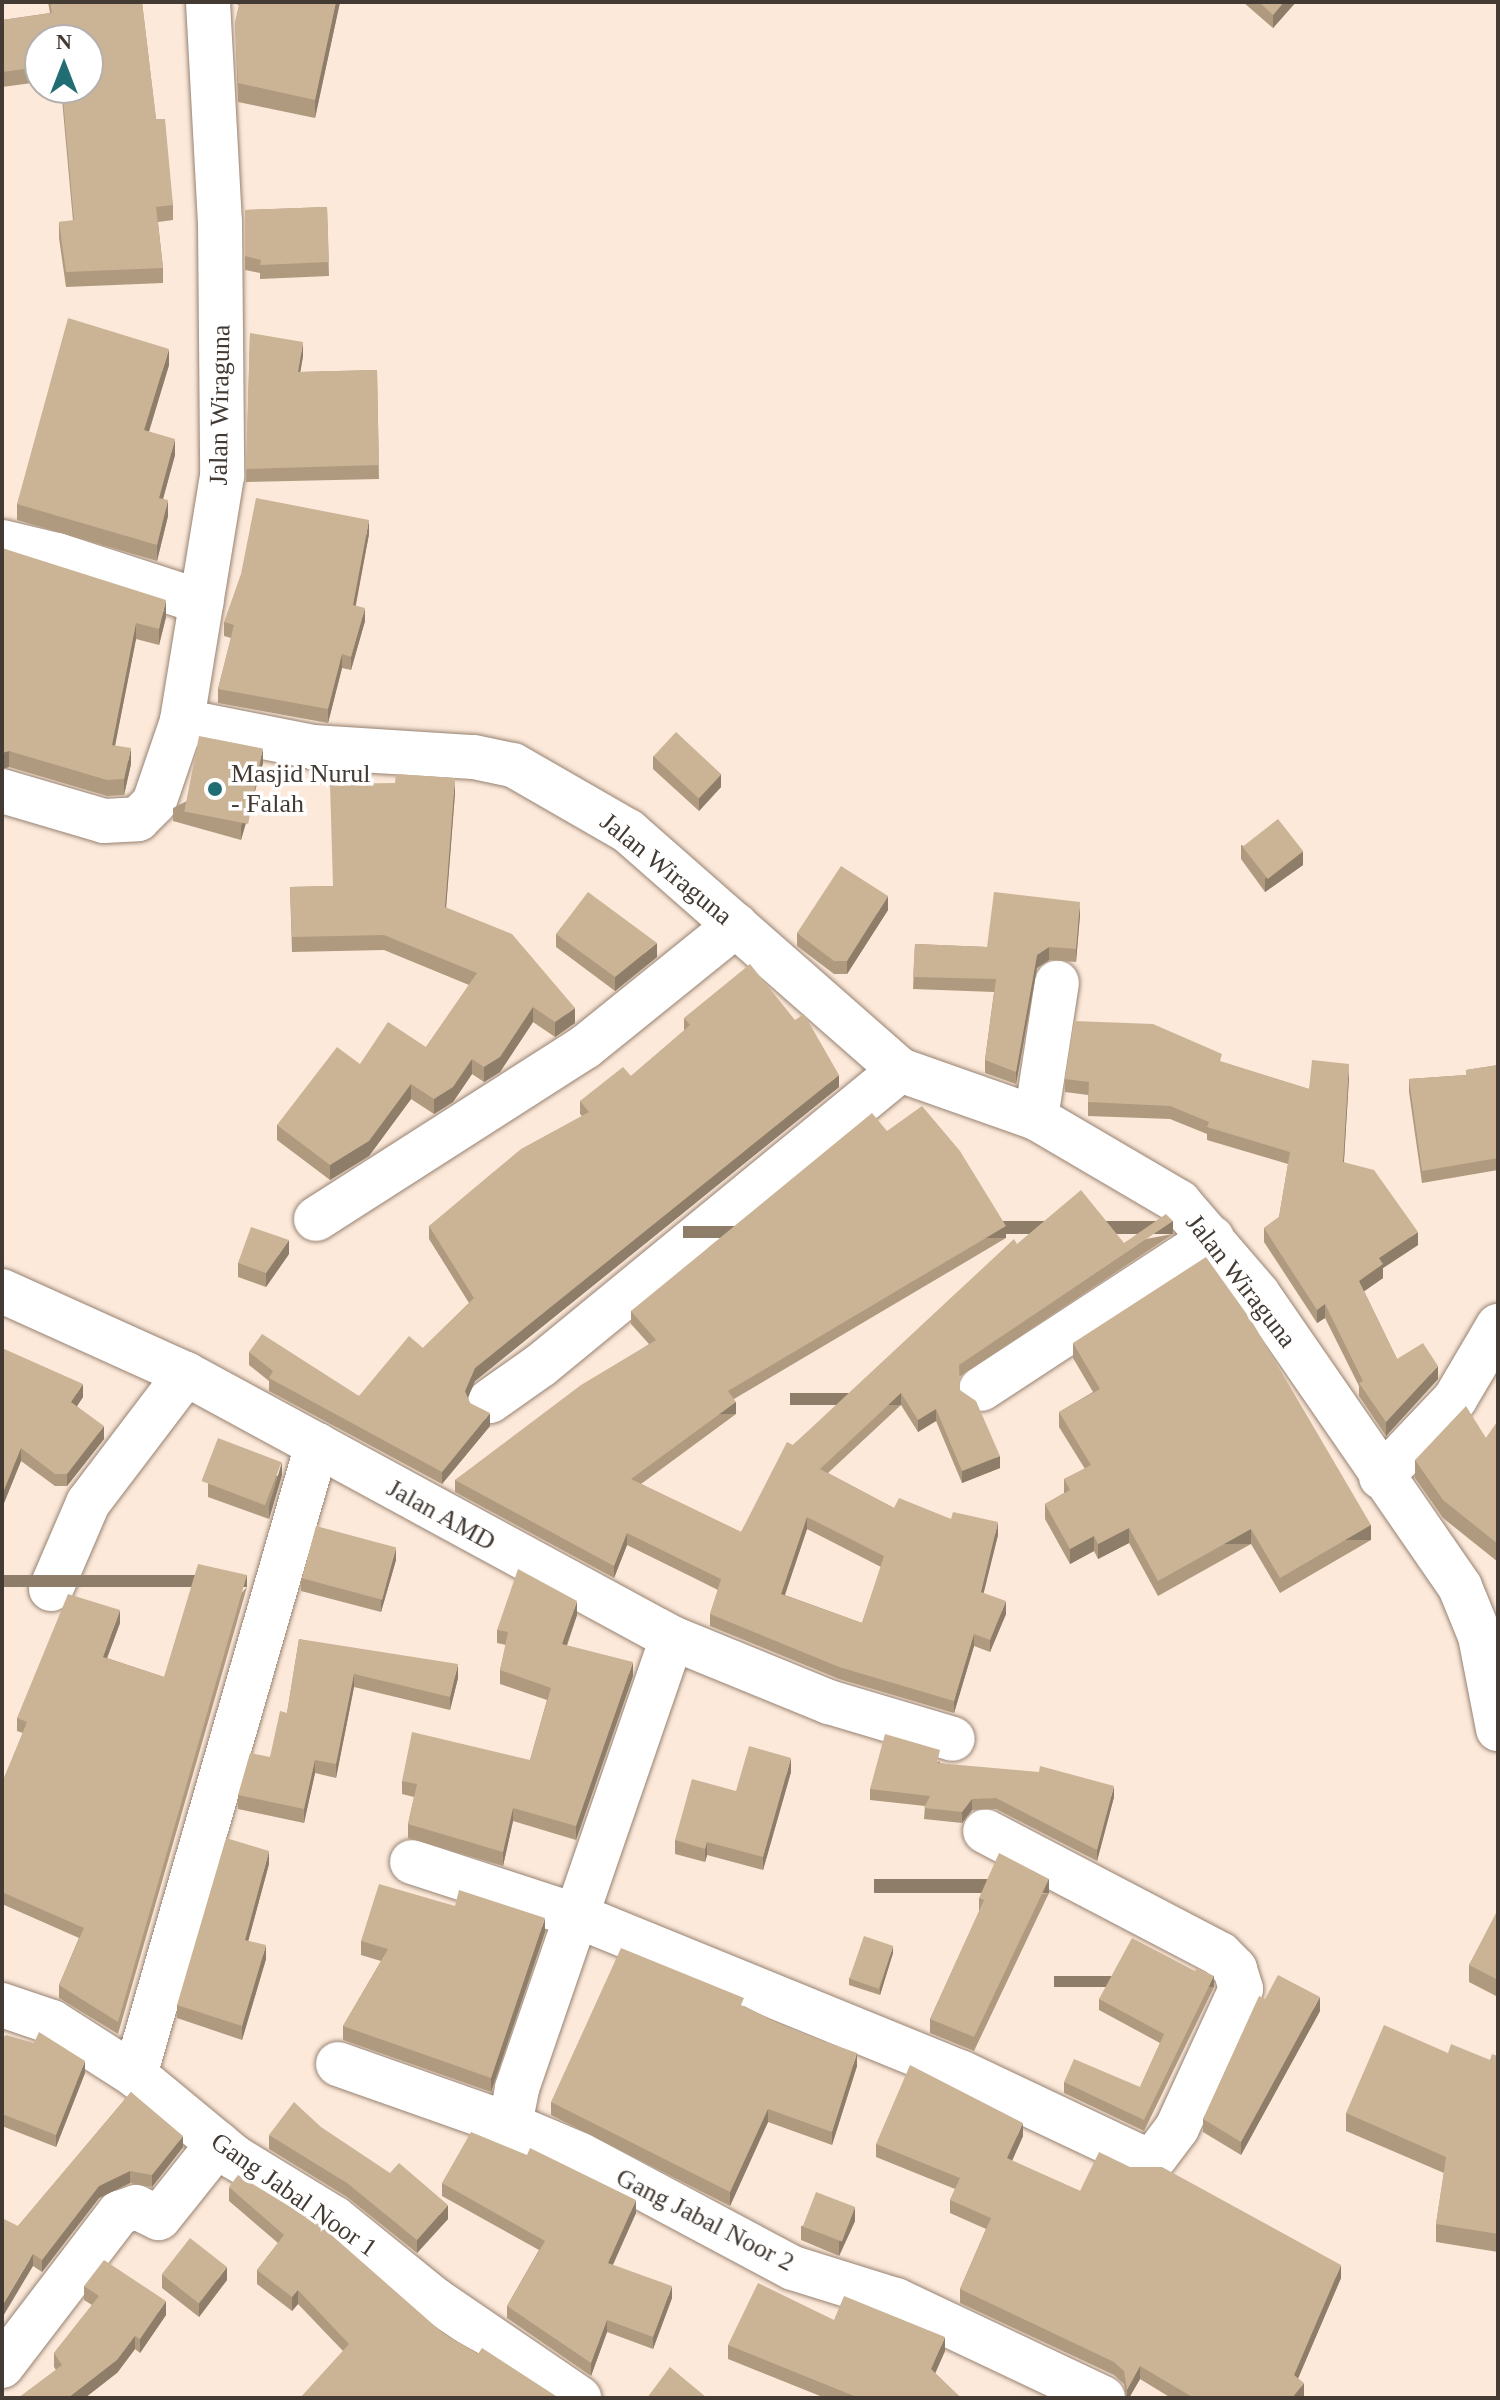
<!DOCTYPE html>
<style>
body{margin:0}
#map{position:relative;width:1500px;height:2400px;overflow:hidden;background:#fce9da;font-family:Georgia,serif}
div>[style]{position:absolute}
.roads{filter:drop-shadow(0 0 2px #978271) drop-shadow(0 0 2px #978271)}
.street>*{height:44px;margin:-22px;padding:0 22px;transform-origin:22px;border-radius:22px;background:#fff}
.wall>*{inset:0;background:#af9a80}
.shaded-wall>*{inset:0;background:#8e7d68;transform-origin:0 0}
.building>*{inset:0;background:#cbb395;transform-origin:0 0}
.dots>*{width:22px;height:22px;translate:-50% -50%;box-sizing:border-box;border:4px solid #fff;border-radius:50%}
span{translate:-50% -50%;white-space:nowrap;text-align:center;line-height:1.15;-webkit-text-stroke:7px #fff;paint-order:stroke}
.street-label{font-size:26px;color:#433a33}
.poi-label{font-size:26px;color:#433a33}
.left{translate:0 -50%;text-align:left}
.frame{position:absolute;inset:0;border:4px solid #433a33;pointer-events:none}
.north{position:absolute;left:24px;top:24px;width:80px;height:80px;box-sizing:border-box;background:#fff;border:2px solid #b4b0ad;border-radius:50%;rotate:0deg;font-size:22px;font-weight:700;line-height:32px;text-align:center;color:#433a33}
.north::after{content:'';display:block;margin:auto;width:28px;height:36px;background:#226d74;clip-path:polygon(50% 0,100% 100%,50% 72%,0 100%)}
</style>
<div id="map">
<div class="roads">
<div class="street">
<i style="left:208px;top:2px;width:220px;rotate:86.9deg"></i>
<i style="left:220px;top:222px;width:254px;rotate:89.5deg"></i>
<i style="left:222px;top:476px;width:248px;rotate:99.3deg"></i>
<i style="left:182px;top:721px;width:134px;rotate:11.2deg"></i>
<i style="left:313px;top:747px;width:161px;rotate:3.6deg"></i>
<i style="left:474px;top:757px;width:40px;rotate:12deg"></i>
<i style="left:513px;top:765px;width:133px;rotate:29.9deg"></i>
<i style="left:628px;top:831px;width:362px;rotate:41.3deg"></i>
<i style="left:900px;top:1070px;width:144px;rotate:19.4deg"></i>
<i style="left:1036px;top:1118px;width:166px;rotate:30.4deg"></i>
<i style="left:1179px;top:1202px;width:121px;rotate:49.3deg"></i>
<i style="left:1258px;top:1294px;width:356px;rotate:55.4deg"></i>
<i style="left:1460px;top:1587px;width:53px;rotate:67.8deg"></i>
<i style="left:1480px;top:1636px;width:95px;rotate:79deg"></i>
<i style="left:2px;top:542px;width:57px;rotate:13.3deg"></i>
<i style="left:57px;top:555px;width:152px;rotate:18deg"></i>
<i style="left:2px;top:791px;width:106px;rotate:16.4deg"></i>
<i style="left:104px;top:821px;width:34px;rotate:-3deg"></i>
<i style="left:138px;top:819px;width:23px;rotate:-45deg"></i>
<i style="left:154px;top:803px;width:87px;rotate:-71.1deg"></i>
<i style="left:1036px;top:1118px;width:137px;rotate:-81.2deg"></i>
<i style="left:316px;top:1219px;width:319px;rotate:-32.6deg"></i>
<i style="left:585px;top:1047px;width:194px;rotate:-38.9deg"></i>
<i style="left:2px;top:1291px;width:202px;rotate:24.3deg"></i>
<i style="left:186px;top:1374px;width:553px;rotate:28.51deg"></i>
<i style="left:672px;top:1638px;width:170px;rotate:22.2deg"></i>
<i style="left:829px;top:1702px;width:129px;rotate:16.6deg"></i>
<i style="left:981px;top:1389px;width:276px;rotate:-33.2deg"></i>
<i style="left:490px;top:1401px;width:62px;rotate:-35.2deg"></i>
<i style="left:541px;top:1365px;width:465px;rotate:-39.4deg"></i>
<i style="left:1381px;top:1477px;width:108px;rotate:-46.5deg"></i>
<i style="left:1455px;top:1399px;width:85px;rotate:-59.5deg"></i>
<i style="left:51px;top:1589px;width:94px;rotate:-66.7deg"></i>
<i style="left:88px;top:1503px;width:162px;rotate:-52.8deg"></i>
<i style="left:672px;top:1638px;width:477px;rotate:109deg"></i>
<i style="left:517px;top:2089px;width:37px;rotate:101deg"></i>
<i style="left:510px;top:2125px;width:77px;rotate:22.9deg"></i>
<i style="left:581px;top:2155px;width:240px;rotate:28.1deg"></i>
<i style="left:793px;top:2268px;width:108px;rotate:17.3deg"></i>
<i style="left:896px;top:2300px;width:229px;rotate:25.3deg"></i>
<i style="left:412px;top:1862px;width:174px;rotate:18.1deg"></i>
<i style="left:577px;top:1916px;width:414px;rotate:22.2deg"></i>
<i style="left:960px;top:2072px;width:199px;rotate:25.3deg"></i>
<i style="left:1140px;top:2157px;width:16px;rotate:-4deg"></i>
<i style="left:1156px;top:2156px;width:35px;rotate:-53deg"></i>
<i style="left:1177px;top:2128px;width:153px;rotate:-65.3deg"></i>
<i style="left:1241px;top:1989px;width:21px;rotate:-107deg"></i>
<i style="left:1235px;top:1969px;width:21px;rotate:-135deg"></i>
<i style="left:1220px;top:1954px;width:265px;rotate:-152.4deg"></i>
<i style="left:2px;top:2005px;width:53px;rotate:18.8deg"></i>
<i style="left:52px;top:2022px;width:98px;rotate:32.6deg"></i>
<i style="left:135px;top:2075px;width:129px;rotate:39.6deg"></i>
<i style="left:234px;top:2157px;width:117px;rotate:31.4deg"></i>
<i style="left:334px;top:2218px;width:129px;rotate:39deg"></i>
<i style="left:434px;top:2299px;width:176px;rotate:34.3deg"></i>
<i style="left:338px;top:2064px;width:182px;rotate:19.5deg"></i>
<i style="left:135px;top:2075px;width:656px;rotate:-73.89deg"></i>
<i style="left:2px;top:2366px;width:193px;rotate:-52.6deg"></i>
<i style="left:119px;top:2213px;width:18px;rotate:-19deg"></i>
<i style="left:136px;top:2207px;width:25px;rotate:26deg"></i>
<i style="left:159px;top:2218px;width:95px;rotate:-51.4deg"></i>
</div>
</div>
<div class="wall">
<i style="clip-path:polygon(48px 2px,142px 2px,156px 119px,173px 205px,173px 220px,158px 222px,163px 268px,163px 283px,66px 287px,59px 238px,59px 222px,73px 221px,61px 88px,88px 88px,40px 40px,40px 82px,2px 87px,2px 20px,50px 13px)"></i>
<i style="clip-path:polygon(233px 2px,340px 2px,315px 118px,238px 102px,235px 23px,239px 5px,233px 3px)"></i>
<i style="clip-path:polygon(1243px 2px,1296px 2px,1273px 28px)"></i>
<i style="clip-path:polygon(327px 207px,329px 276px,260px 279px,260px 273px,245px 270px,245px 210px)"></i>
<i style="clip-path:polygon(250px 333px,303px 356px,300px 372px,377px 370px,379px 479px,246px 482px)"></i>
<i style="clip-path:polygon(169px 365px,149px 432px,175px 455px,163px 498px,168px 516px,157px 561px,17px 520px,17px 504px)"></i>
<i style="clip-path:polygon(369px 534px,356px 605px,365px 621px,351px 670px,342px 668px,328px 723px,218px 703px,218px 689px,231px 638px,224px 636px,224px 622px)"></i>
<i style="clip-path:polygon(2px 548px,166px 617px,159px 645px,136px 639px,115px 745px,131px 764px,124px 795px,107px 796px,9px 767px,2px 769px)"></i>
<i style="clip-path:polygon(653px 756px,721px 787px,699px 811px,653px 769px)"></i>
<i style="clip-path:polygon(263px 763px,241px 840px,173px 821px,173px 808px)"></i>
<i style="clip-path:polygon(455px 793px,446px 907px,575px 1023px,555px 1037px,533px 1022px,500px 1072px,484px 1082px,472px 1074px,453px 1102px,434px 1114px,411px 1099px,369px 1156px,330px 1180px,277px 1140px,277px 1125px,360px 1064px,426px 1047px,469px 985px,384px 950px,292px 952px,290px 887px,333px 886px)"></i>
<i style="clip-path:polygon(1241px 845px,1303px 865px,1265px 892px,1241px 859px)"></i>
<i style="clip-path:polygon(888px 910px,847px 974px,834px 974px,797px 946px,797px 933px)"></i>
<i style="clip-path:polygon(1080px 915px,1076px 962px,1049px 960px,1037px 968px,1016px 1084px,985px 1073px,985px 1060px,994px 992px,913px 989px,915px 944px,987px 947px)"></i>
<i style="clip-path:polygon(556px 934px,657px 957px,615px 991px,556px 947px)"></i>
<i style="clip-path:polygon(684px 1018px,839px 1087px,475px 1381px,468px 1398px,470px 1403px,490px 1426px,442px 1484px,269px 1391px,269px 1381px,249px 1365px,249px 1352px,359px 1396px,423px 1348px,469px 1303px,429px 1239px,429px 1226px,582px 1116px,580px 1114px,580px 1101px,631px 1076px,684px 1031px)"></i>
<i style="clip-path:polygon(1222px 1062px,1309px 1089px,1349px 1077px,1344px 1162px,1418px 1245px,1383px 1268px,1383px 1278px,1364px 1291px,1397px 1359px,1438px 1379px,1386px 1436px,1359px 1396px,1359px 1386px,1325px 1318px,1317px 1323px,1264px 1242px,1264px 1228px,1279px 1217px,1288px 1164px,1207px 1140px,1207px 1134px,1170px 1119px,1088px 1116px,1088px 1095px,1065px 1092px,1065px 1079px)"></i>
<i style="clip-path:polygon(1498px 1065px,1498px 1170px,1422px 1183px,1409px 1092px,1409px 1079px,1466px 1075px,1466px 1070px)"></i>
<i style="clip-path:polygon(evenodd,887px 1131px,1006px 1238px,734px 1399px,736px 1414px,641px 1484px,741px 1532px,793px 1445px,1017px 1244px,1124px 1243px,1173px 1234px,959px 1377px,960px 1390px,1000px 1468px,962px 1483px,936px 1421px,918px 1432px,901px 1405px,828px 1473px,894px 1508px,951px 1519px,998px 1535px,983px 1593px,1006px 1614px,990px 1652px,974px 1646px,954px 1713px,839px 1679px,710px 1626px,710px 1614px,718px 1590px,627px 1545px,614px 1578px,455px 1492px,455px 1480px,649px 1344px,631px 1324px,631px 1311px,887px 1131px,807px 1529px,881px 1567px,862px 1623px,785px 1595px,807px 1529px)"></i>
<i style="clip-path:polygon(289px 1254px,266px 1287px,238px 1277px,238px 1263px)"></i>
<i style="clip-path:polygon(1073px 1343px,1371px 1540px,1280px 1593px,1251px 1544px,1158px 1596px,1129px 1543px,1098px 1559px,1094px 1551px,1070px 1564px,1045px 1519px,1045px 1504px,1064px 1493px,1064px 1479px,1085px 1469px,1059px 1427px,1059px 1412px,1093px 1392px,1073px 1358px)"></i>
<i style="clip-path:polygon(2px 1348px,83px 1397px,77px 1406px,104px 1439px,67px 1486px,55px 1486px,21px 1461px,2px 1508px)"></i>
<i style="clip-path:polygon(1498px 1421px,1498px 1562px,1443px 1518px,1415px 1478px,1415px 1460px,1486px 1438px)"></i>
<i style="clip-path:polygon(282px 1475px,269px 1519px,208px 1497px,208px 1483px)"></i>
<i style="clip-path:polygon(396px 1560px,381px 1612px,301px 1591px,301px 1578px)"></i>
<i style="clip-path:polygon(247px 1587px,118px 2034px,59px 1998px,59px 1985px,79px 1938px,2px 1904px,2px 1783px,23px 1733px,17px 1731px,17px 1718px,120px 1623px,107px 1658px,164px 1677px)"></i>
<i style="clip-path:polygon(577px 1615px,567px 1646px,633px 1676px,576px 1840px,513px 1821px,503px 1866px,408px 1838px,408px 1824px,414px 1797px,402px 1794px,402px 1781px,530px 1760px,547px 1700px,500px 1684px,500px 1670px,506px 1645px,497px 1643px,497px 1630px)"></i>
<i style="clip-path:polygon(299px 1639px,458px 1678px,450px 1710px,354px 1687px,336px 1778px,315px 1773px,304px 1823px,238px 1809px,238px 1795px,270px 1757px,287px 1713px)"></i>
<i style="clip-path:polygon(940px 1761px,940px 1763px,1114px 1797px,1097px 1861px,996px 1809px,972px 1810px,962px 1823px,924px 1819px,925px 1806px,870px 1800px,870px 1789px)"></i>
<i style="clip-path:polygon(791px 1772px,763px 1870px,707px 1855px,705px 1862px,675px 1854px,675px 1840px)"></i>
<i style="clip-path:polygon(269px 1864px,248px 1941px,266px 1959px,242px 2040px,177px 2018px,177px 2005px)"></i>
<i style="clip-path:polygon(1049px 1893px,974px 2051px,930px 2033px,930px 2019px,979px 1912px,979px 1898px)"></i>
<i style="clip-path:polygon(455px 1906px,545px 1932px,491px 2092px,343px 2040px,343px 2026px,381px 1961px,361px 1955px,361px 1941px)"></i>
<i style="clip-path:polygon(1498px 1914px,1498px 1997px,1469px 1982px,1469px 1965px)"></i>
<i style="clip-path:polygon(893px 1953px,880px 1995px,849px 1985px,849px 1978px)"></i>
<i style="clip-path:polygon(1195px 1971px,1214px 1987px,1144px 2131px,1064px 2093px,1064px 2082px,1140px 2087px,1160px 2043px,1099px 2010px,1099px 1999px)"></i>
<i style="clip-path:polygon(1265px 1999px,1320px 2011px,1241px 2155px,1203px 2132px,1203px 2119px)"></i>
<i style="clip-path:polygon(744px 2006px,792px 2030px,857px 2066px,832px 2145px,768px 2122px,730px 2206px,551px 2115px,551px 2102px)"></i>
<i style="clip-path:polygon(2px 2038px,85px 2073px,56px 2147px,2px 2126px)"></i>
<i style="clip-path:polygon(1498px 2056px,1498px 2252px,1436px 2242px,1436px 2224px,1444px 2173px,1346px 2131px,1346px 2113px,1490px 2060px)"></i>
<i style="clip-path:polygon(131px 2092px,183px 2147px,152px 2187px,130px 2183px,99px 2198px,42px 2272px,33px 2266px,18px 2226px)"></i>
<i style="clip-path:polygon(269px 2135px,448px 2219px,417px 2253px,347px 2197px,269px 2149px)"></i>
<i style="clip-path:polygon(1023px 2136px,1012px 2161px,1080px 2191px,1341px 2278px,1298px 2378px,1304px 2396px,1302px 2398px,1171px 2398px,1140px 2379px,1129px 2398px,1126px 2398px,1124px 2384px,1114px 2375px,960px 2303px,960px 2289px,986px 2229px,950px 2213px,950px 2200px,955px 2189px,876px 2157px,876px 2144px)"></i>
<i style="clip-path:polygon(442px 2183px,636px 2213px,612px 2265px,672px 2298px,653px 2349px,607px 2332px,591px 2376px,507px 2318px,507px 2306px,539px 2250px,442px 2196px)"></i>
<i style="clip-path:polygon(229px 2187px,444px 2334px,559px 2398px,343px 2351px,298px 2304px,292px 2311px,257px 2284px,257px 2270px,278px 2243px,229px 2201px)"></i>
<i style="clip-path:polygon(855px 2221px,839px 2256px,801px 2240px,801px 2226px)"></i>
<i style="clip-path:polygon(162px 2275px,227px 2280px,199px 2317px,162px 2288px)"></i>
<i style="clip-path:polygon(84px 2286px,166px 2315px,140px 2353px,135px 2349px,117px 2373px,56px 2370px,54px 2367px,54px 2353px,92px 2305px,84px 2300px)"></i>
<i style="clip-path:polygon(834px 2320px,945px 2351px,935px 2373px,961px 2398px,825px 2398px,728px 2359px,728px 2345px)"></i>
</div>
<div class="shaded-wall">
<i style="clip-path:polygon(336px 2px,340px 2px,315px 118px,315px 100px)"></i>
<i style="clip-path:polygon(1284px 2px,1296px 2px,1273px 28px,1273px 15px)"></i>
<i style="clip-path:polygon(303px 342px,303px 356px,298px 386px,298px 372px)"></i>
<i style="clip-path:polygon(169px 349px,169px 365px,144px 447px,144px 430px)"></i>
<i style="clip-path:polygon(175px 439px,175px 455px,159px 514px,159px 498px)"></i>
<i style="clip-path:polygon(168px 500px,168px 516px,157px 561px,157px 545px)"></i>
<i style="clip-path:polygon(369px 520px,369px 534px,353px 618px,353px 605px)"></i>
<i style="clip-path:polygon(166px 600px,166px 617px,159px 645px,159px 629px)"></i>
<i style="clip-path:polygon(365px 608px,365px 621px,351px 670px,351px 657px)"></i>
<i style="clip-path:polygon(136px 623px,136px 639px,112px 761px,112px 745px)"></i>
<i style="clip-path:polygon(342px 654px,342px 668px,328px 723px,328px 709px)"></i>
<i style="clip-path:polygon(131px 748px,131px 764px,124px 795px,124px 779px)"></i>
<i style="clip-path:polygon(263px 749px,263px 763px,241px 840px,241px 827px)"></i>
<i style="clip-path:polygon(9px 751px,9px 767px,2px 769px,2px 753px)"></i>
<i style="clip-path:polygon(721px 774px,721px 787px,699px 811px,699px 798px)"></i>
<i style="clip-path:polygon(455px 778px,455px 793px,445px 922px,445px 907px)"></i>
<i style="clip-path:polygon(1303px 851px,1303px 865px,1265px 892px,1265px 879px)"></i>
<i style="clip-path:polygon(888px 896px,888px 910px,847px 974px,847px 961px)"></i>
<i style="clip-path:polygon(1080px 902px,1080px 915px,1076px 962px,1076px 949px)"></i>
<i style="clip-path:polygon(657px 943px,657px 957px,615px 991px,615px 977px)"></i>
<i style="clip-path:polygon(1049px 947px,1049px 960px,1037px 968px,1016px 1084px,1016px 1072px,1037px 955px)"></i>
<i style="clip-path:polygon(533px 1007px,533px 1022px,500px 1072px,484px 1082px,484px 1067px)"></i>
<i style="clip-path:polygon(575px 1008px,575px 1023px,555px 1037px,555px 1022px)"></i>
<i style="clip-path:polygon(472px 1059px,472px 1074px,453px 1102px,434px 1114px,434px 1099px)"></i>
<i style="clip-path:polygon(1349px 1064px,1349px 1077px,1343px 1175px,1343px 1162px)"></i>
<i style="clip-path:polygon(839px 1075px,839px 1087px,475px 1381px,465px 1404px,465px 1391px,475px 1368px)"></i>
<i style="clip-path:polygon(411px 1084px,411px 1099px,369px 1156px,330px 1180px,330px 1165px)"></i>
<i style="left:1173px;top:1221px;width:13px;height:258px;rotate:90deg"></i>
<i style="left:1006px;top:1226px;width:12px;height:323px;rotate:90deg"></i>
<i style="clip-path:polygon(1418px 1232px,1418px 1245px,1383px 1268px,1383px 1278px,1359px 1295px,1359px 1281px,1379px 1258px)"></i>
<i style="clip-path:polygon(289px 1240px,289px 1254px,266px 1287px,266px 1273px)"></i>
<i style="clip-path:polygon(1325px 1304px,1325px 1318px,1317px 1323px,1317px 1310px)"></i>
<i style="clip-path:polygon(1438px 1366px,1438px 1379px,1386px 1436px,1386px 1422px)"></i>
<i style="clip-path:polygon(83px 1384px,83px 1397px,71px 1415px,71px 1402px)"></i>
<i style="left:901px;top:1393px;width:12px;height:111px;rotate:90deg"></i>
<i style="left:736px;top:1402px;width:12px;height:130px;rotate:90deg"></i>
<i style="clip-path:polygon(936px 1409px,936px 1421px,918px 1432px,918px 1420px)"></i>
<i style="clip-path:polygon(490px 1413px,490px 1426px,442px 1484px,442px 1472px)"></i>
<i style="clip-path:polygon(104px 1426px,104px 1439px,67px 1486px,67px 1474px)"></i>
<i style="clip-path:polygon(21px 1448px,21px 1461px,2px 1508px,2px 1495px)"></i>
<i style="clip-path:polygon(1000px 1456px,1000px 1468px,962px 1483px,962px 1471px)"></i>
<i style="clip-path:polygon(282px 1462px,282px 1475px,269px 1519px,269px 1506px)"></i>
<i style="clip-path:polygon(807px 1517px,807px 1529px,781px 1606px,781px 1594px)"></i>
<i style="clip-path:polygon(998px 1522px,998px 1535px,981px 1604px,981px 1592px)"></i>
<i style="left:1371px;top:1525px;width:15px;height:105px;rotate:90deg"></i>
<i style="clip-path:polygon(1129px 1528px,1129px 1543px,1098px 1559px,1098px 1544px)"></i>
<i style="left:1251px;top:1529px;width:15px;height:107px;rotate:90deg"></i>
<i style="clip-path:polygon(627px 1533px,627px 1545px,614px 1578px,614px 1566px)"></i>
<i style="clip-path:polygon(1094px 1536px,1094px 1551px,1070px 1564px,1070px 1549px)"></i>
<i style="clip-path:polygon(396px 1548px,396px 1560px,381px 1612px,381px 1600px)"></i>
<i style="left:247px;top:1575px;width:12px;height:465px;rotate:90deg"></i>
<i style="clip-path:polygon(577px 1601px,577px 1615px,562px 1658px,562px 1644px)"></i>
<i style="clip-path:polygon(1006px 1601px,1006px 1614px,990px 1652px,990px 1640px)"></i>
<i style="clip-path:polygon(120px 1610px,120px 1623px,103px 1669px,103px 1657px)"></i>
<i style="clip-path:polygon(974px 1634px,974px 1646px,954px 1713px,954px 1701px)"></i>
<i style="clip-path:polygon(633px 1662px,633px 1676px,576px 1840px,576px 1826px)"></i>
<i style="clip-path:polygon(458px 1664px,458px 1678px,450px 1710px,450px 1697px)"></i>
<i style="clip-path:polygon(354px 1674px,354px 1687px,336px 1778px,336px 1764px)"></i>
<i style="clip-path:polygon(791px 1758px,791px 1772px,763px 1870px,763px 1857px)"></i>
<i style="clip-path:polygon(315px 1760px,315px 1773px,304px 1823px,304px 1809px)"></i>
<i style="clip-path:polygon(1114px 1786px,1114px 1797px,1097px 1861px,1097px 1850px)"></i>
<i style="clip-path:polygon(972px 1799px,972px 1810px,962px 1823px,962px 1812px)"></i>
<i style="clip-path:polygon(513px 1808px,513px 1821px,503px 1866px,503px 1852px)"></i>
<i style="clip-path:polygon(707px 1842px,707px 1855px,705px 1862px,705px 1849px)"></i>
<i style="clip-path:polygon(269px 1851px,269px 1864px,245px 1953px,245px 1940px)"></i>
<i style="left:1049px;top:1879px;width:14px;height:175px;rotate:90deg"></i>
<i style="clip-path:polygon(545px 1918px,545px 1932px,491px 2092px,491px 2078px)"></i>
<i style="clip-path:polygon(266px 1945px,266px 1959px,242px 2040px,242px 2026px)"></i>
<i style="clip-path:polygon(893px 1946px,893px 1953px,880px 1995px,880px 1988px)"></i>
<i style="left:1214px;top:1976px;width:11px;height:160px;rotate:90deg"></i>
<i style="clip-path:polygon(1320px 1997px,1320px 2011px,1241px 2155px,1241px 2142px)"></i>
<i style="clip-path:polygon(857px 2053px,857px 2066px,832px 2145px,832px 2132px)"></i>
<i style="clip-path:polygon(85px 2061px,85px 2073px,56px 2147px,56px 2135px)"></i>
<i style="clip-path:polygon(768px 2109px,768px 2122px,730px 2206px,730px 2192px)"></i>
<i style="clip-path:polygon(1023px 2123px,1023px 2136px,1007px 2172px,1007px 2158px)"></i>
<i style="clip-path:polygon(183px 2136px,183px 2147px,152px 2187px,152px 2175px)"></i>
<i style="clip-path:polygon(130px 2171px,130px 2183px,99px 2198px,42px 2272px,42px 2260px,99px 2186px)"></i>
<i style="clip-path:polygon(636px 2200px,636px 2213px,608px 2276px,608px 2263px)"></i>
<i style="clip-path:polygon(448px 2205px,448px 2219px,417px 2253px,417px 2240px)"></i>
<i style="clip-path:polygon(855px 2207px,855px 2221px,839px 2256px,839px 2242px)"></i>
<i style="clip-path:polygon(33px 2254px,33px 2266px,2px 2318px,2px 2306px)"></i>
<i style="clip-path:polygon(1341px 2265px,1341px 2278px,1294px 2388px,1294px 2375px)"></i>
<i style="clip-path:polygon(227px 2267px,227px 2280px,199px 2317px,199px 2304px)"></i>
<i style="clip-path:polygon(672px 2286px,672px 2298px,653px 2349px,653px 2337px)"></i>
<i style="clip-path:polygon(298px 2290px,298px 2304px,292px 2311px,292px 2297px)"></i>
<i style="clip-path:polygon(166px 2301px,166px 2315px,140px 2353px,140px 2339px)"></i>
<i style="clip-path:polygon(607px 2320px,607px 2332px,591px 2376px,591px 2363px)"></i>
<i style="clip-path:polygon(135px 2336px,135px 2349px,117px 2373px,85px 2398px,68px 2398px)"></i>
<i style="clip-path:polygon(945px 2337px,945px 2351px,931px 2383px,931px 2369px)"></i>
<i style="clip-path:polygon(1140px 2366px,1140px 2379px,1129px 2398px,1127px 2398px,1127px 2390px)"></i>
<i style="clip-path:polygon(1304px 2383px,1304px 2396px,1302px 2398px,1292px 2398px)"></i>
</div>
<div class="building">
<i style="clip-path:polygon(50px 2px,142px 2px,156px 119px,165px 119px,173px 205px,156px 207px,163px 268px,66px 272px,59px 222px,74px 220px,62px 88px,88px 88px,88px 40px,40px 40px,40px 67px,2px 72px,2px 20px,52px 13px)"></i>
<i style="clip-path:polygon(240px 2px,336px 2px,315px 100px,238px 83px,235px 23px)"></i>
<i style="clip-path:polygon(1259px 2px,1284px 2px,1273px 15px)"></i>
<i style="clip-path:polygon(327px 207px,329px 262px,260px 265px,261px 260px,245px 256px,245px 210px)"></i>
<i style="clip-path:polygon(68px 318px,169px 349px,144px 430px,175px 439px,159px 498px,168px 500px,157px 545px,17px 504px)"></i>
<i style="clip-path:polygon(250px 333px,303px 342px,298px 372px,377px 370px,379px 465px,246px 469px)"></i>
<i style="clip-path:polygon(256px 498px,369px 520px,353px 605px,365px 608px,351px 657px,342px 654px,328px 709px,218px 689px,234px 625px,224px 622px,241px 574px)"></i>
<i style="clip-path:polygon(2px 548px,166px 600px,159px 629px,136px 623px,112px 745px,131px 748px,124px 779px,107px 780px,9px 751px,2px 753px)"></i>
<i style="left:676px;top:732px;width:62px;height:33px;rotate:43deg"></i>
<i style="left:199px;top:736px;width:65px;height:77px;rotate:11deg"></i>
<i style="clip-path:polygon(396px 774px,455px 778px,445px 907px,512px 934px,575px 1008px,555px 1022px,533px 1007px,500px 1057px,484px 1067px,472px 1059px,453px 1087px,434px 1099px,411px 1084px,369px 1141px,330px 1165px,277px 1125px,337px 1047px,360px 1064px,388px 1022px,426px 1047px,477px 973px,384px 935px,292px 937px,290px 887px,333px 886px,330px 784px,395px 783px)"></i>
<i style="left:1278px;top:819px;width:41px;height:45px;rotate:52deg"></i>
<i style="clip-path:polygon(841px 866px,888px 896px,847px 961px,834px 961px,797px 933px)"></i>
<i style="clip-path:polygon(588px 892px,657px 943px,615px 977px,556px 934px)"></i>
<i style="clip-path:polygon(994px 892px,1080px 902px,1076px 949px,1049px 947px,1037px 955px,1016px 1072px,985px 1060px,996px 979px,913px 977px,915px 944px,987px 947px)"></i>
<i style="clip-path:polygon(750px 964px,795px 1020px,804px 1014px,839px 1075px,475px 1368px,465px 1391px,470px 1403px,490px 1413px,442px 1472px,269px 1378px,273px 1371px,249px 1352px,262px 1334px,359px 1396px,409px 1336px,423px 1348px,474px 1298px,429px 1226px,521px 1149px,589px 1112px,580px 1101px,623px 1067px,631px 1076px,690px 1025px,684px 1018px)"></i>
<i style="clip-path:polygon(1074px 1021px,1153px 1024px,1222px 1054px,1220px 1061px,1309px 1089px,1312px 1060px,1349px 1064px,1343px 1162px,1374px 1170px,1418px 1232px,1379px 1258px,1383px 1264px,1359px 1281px,1397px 1359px,1423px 1343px,1438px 1366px,1386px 1422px,1359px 1383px,1363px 1381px,1325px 1304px,1317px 1310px,1264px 1228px,1279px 1217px,1290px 1152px,1207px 1127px,1209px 1122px,1170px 1106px,1088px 1102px,1089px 1082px,1065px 1079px)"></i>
<i style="clip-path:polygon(1498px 1065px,1498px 1158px,1422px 1171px,1409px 1079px,1466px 1075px,1466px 1070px)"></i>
<i style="clip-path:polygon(evenodd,922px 1106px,960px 1151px,1006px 1226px,728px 1391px,736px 1402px,631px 1479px,741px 1532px,787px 1442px,793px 1445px,1014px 1239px,1017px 1244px,1081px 1190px,1124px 1243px,1166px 1214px,1173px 1221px,959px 1365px,960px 1390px,976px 1401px,1000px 1456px,962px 1471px,936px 1409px,918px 1420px,901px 1393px,820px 1469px,894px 1508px,899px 1498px,951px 1519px,953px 1512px,998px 1522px,981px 1592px,1006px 1601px,990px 1640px,974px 1634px,954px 1701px,839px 1667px,710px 1614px,721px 1579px,627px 1533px,614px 1566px,455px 1480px,581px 1385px,656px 1340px,631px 1311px,872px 1113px,887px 1131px,922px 1106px,807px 1517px,884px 1556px,862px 1623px,781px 1594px,807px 1517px)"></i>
<i style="clip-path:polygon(251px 1227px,289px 1240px,266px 1273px,238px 1263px)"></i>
<i style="clip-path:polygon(1206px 1257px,1251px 1320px,1371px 1525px,1280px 1578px,1251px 1529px,1158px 1581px,1129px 1528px,1098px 1544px,1094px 1536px,1070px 1549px,1045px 1504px,1070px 1490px,1064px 1479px,1091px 1465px,1059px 1412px,1100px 1389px,1073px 1343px)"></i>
<i style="clip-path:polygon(2px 1348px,83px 1384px,71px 1402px,104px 1426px,67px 1474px,55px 1474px,21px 1448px,2px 1495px)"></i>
<i style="clip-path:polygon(1466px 1406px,1486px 1438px,1498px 1421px,1498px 1544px,1443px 1500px,1415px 1460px)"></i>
<i style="left:218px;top:1438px;width:68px;height:46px;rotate:21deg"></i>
<i style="left:316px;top:1526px;width:83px;height:54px;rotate:15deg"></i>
<i style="clip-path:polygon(198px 1564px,247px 1575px,118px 2022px,59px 1985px,84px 1928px,2px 1892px,2px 1783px,27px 1722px,17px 1718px,68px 1594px,120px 1610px,103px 1657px,164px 1677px)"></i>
<i style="clip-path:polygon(518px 1569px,577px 1601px,562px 1644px,633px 1662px,576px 1826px,513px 1808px,503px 1852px,408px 1824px,417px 1784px,402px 1781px,412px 1732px,530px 1760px,551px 1688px,500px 1670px,508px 1632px,497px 1630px)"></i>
<i style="clip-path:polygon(299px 1639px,458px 1664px,450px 1697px,354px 1674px,336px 1764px,315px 1760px,304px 1809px,238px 1795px,250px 1753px,270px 1757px,280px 1711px,287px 1713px)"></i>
<i style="clip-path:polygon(885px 1734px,940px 1750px,937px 1763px,1039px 1772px,1040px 1766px,1114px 1786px,1097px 1850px,996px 1798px,972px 1799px,962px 1812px,924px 1808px,930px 1796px,870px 1789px)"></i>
<i style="clip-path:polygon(749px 1746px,791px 1758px,763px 1857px,707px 1842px,705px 1849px,675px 1840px,692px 1779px,736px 1791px)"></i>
<i style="clip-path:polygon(226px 1838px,269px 1851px,245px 1940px,266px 1945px,242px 2026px,177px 2005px)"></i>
<i style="clip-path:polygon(999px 1853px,1049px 1879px,974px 2037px,930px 2019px,984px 1900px,979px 1898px)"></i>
<i style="clip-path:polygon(379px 1884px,455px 1906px,459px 1890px,545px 1918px,491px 2078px,343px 2026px,388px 1949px,361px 1941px)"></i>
<i style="clip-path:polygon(1496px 1913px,1498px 1914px,1498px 1980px,1469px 1965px)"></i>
<i style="left:864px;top:1936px;width:31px;height:45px;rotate:19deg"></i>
<i style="clip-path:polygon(1132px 1938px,1195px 1971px,1197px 1968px,1214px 1976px,1144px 2120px,1064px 2082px,1074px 2059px,1140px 2087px,1164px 2034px,1099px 1999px)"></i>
<i style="clip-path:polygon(621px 1948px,744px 1998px,741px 2005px,792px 2030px,857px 2053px,832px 2132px,768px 2109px,730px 2192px,551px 2102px)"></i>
<i style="clip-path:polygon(1278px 1975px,1320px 1997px,1241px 2142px,1203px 2119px,1259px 1996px,1265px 1999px)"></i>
<i style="clip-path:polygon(1384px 2025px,1448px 2053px,1451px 2044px,1490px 2060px,1492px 2054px,1498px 2056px,1498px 2234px,1436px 2224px,1446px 2157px,1346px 2113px)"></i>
<i style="clip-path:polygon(39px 2032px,85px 2061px,56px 2135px,2px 2114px,2px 2038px,6px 2035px,34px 2043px)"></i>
<i style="clip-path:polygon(910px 2065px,1023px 2123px,1007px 2158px,1080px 2191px,1099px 2152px,1130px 2167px,1162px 2167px,1341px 2265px,1294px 2375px,1304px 2383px,1292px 2398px,1194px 2398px,1140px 2366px,1127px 2390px,1124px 2371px,1114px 2362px,960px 2289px,991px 2218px,950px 2200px,960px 2178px,876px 2144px)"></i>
<i style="clip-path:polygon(131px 2092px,183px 2136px,152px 2175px,130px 2171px,99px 2186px,42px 2260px,33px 2254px,2px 2306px,2px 2218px,18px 2226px)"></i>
<i style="clip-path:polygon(294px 2102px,321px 2127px,390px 2173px,399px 2163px,448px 2205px,417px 2240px,347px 2183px,269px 2135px)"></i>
<i style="clip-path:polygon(471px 2132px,527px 2155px,530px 2148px,636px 2200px,608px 2263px,672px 2286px,653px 2337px,607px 2320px,591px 2363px,507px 2306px,545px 2241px,442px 2183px)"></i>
<i style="clip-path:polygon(238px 2175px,320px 2225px,444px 2334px,478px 2354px,482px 2348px,559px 2398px,300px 2398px,349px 2344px,298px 2290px,292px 2297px,257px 2270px,284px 2235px,229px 2187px)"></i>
<i style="left:816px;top:2192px;width:42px;height:37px;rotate:21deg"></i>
<i style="left:190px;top:2238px;width:47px;height:46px;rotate:38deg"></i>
<i style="clip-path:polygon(104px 2260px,166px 2301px,140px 2339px,135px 2336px,117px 2360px,68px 2398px,18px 2398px,62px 2365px,54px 2353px,99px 2296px,84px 2286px)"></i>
<i style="clip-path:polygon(758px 2283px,834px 2320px,844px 2296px,945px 2337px,931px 2369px,961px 2398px,859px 2398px,728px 2345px)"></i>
<i style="clip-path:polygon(670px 2367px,707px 2398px,647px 2398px)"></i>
</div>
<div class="dots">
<i style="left:215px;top:789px;background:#226d74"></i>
</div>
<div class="street-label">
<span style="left:220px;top:405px;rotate:-89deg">Jalan Wiraguna</span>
<span style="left:666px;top:869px;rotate:39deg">Jalan Wiraguna</span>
<span style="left:1241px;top:1281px;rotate:52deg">Jalan Wiraguna</span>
<span style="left:441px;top:1515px;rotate:29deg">Jalan AMD</span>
<span style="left:294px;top:2195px;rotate:35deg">Gang Jabal Noor 1</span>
<span style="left:705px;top:2220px;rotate:27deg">Gang Jabal Noor 2</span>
</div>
<div class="poi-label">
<span class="left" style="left:231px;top:789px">Masjid Nurul<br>- Falah</span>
</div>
<div class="frame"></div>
<div class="north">N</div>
</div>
